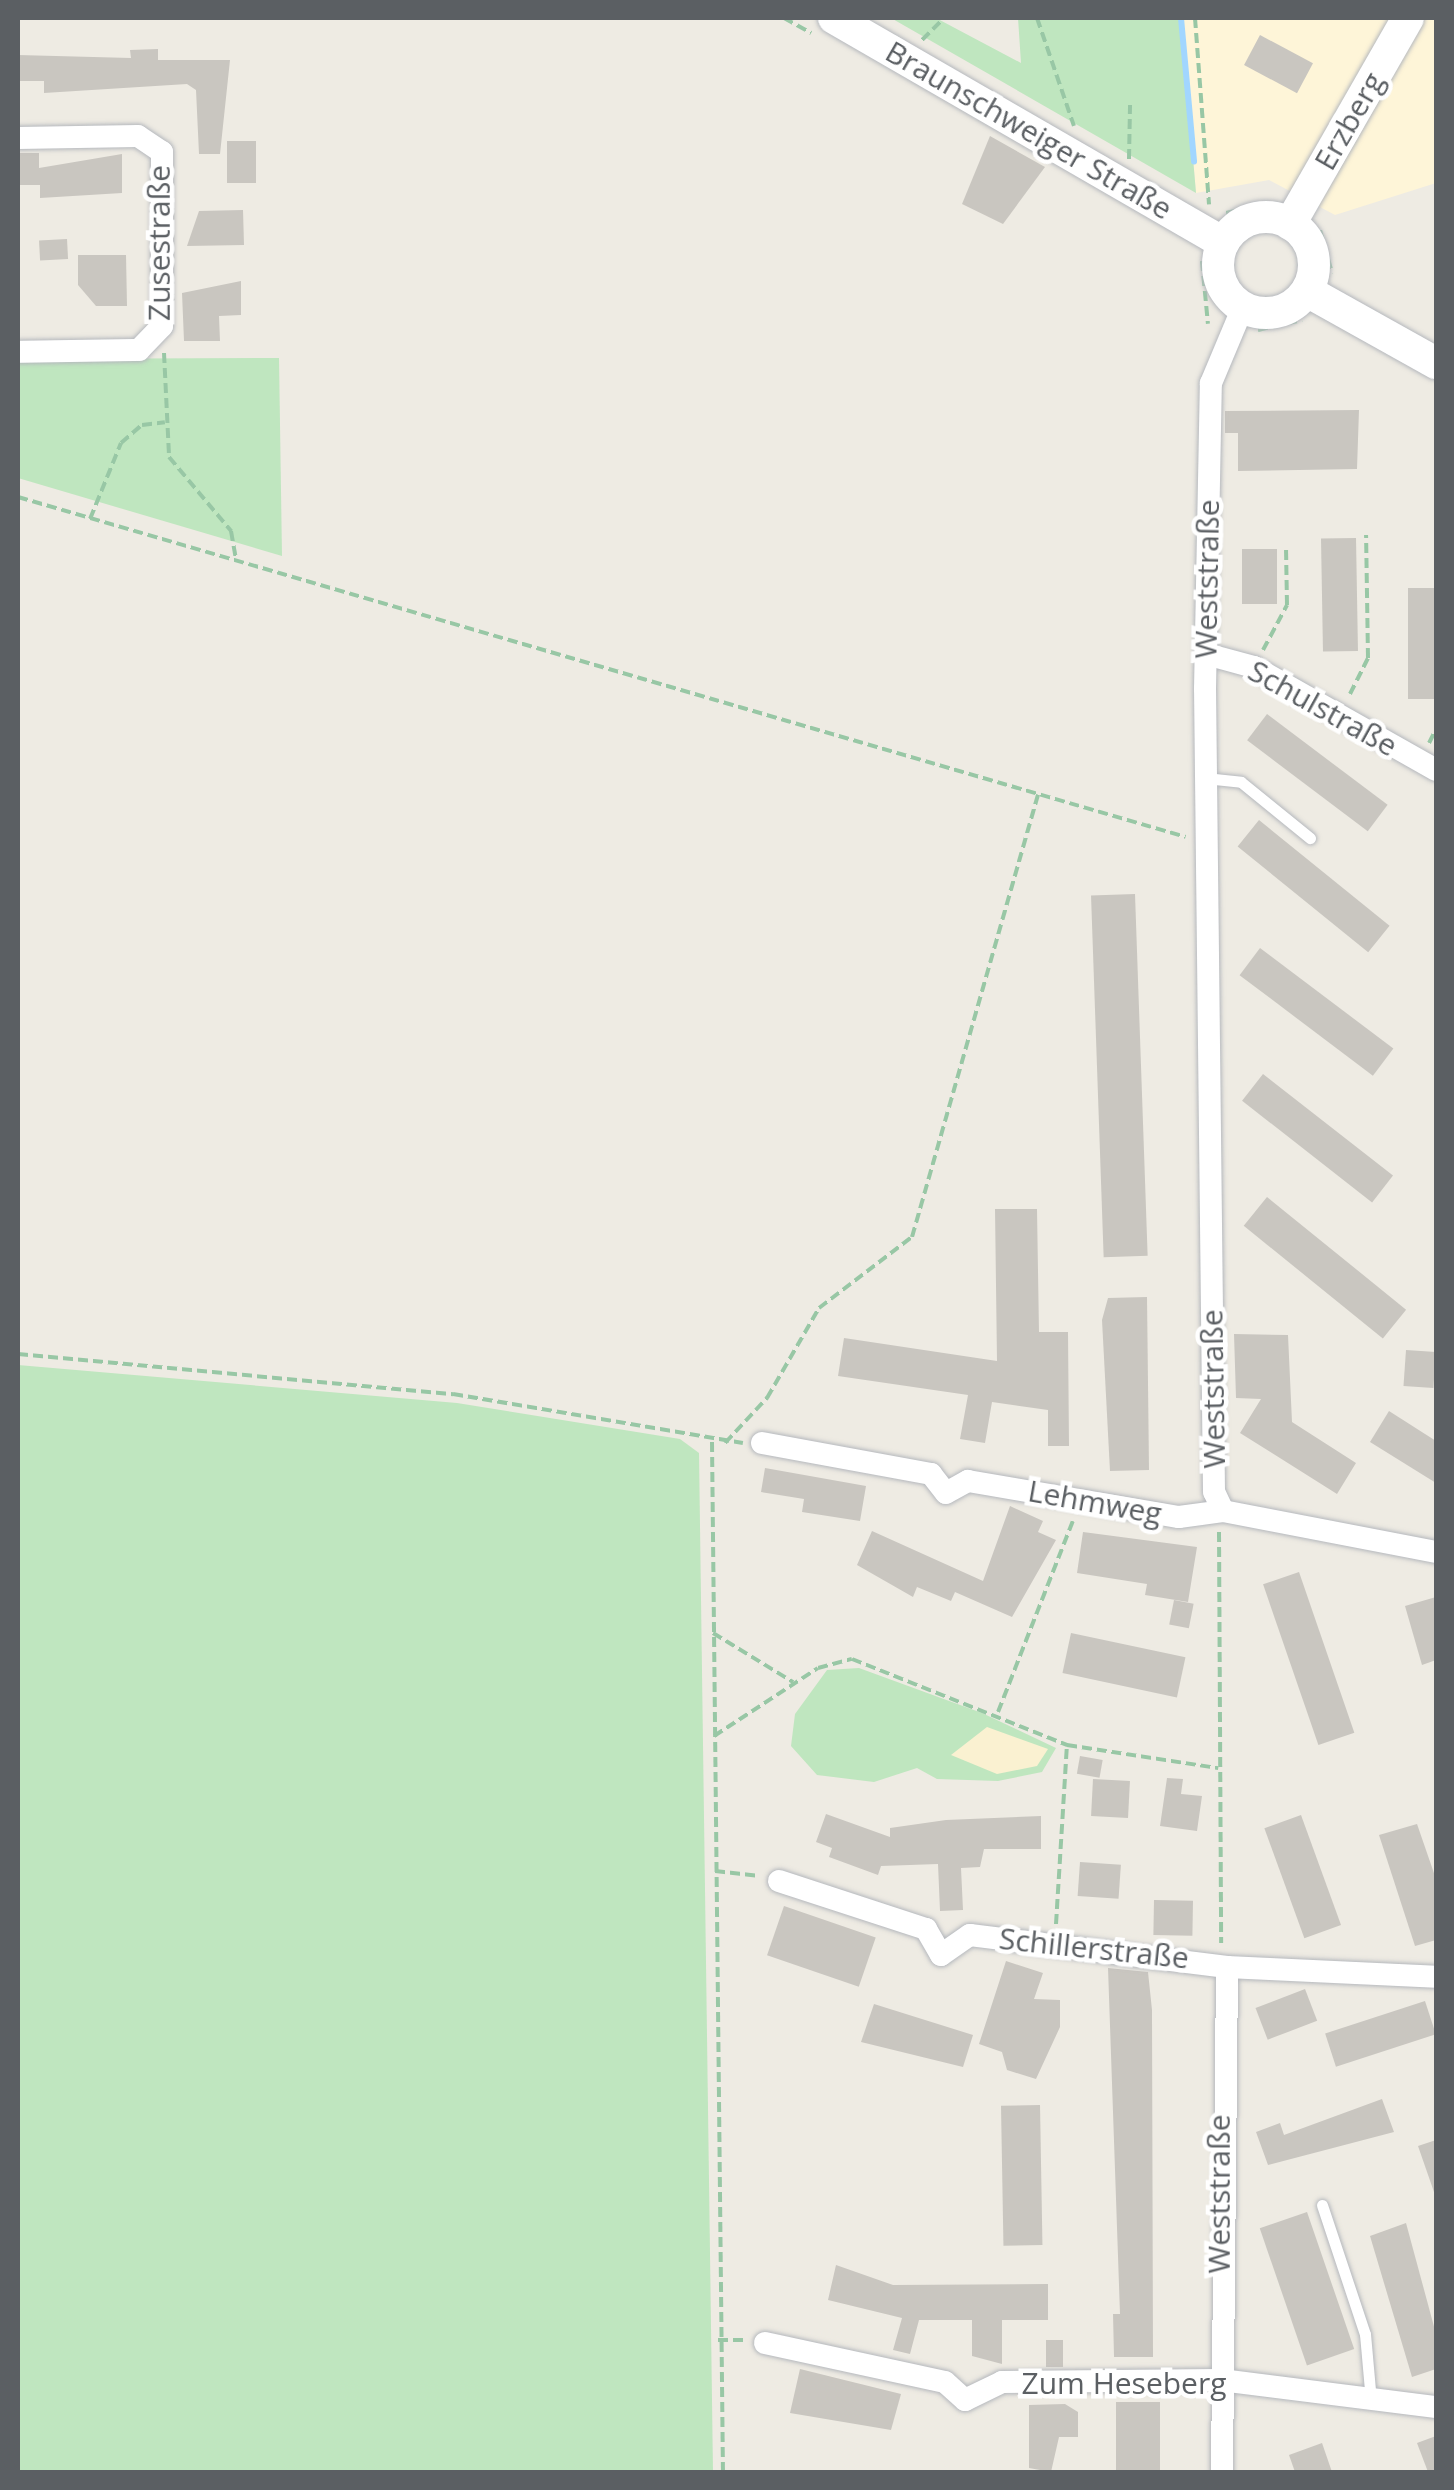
<!DOCTYPE html>
<meta charset="utf-8">
<style>
body{margin:0}
#map{position:relative;width:1454px;height:2490px;overflow:hidden;background:#eeebe3;font-family:"Open Sans",sans-serif}
div>[style]{position:absolute}
.commercial>*{inset:0;background:#fef5d8}
.green>*{inset:0;background:#bfe6bf}
.sand>*{inset:0;background:#faf1d1}
.stream>*{height:6px;margin:-3px;padding:0 3px;transform-origin:3px;border-radius:3px;background:#a1d6ff}
.building>*{inset:0;background:#c9c6c0;transform-origin:0 0}
.path>*{height:4px;margin-top:-2px;transform-origin:0;background:repeating-linear-gradient(90deg,#98c7a5 0 10px,transparent 0 15px)}
.roads{filter:drop-shadow(0 0 2px #b5b8bd) drop-shadow(0 0 2px #b5b8bd)}
.lane>*{height:11px;margin:-5.5px;padding:0 5.5px;transform-origin:5.5px;border-radius:5.5px;background:#fff}
.street>*{height:22px;margin:-11px;padding:0 11px;transform-origin:11px;border-radius:11px;background:#fff}
.secondary>*{height:32px;margin:-16px;padding:0 16px;transform-origin:16px;border-radius:16px;background:#fff}
.secondary>.ring{margin:-16px;padding:0;box-sizing:content-box;background:none;border:32px solid #fff;border-radius:50%}
span{translate:-50% -50%;white-space:nowrap;text-align:center;line-height:1.15;-webkit-text-stroke:9px #fff;paint-order:stroke}
.street-label{font-size:30px;color:#5b5f63}
.frame{position:absolute;inset:0;border:20px solid #5b5f63;pointer-events:none}
</style>
<div id="map">
<div class="commercial">
<i style="clip-path:polygon(1181px 18px,1436px 18px,1436px 183px,1335px 215px,1269px 180px,1196px 193px)"></i>
</div>
<div class="green">
<i style="clip-path:polygon(891px 18px,936px 18px,1021px 63px,1018px 18px,1181px 18px,1196px 193px)"></i>
<i style="clip-path:polygon(279px 358px,282px 556px,18px 478px,18px 359px)"></i>
<i style="clip-path:polygon(18px 1365px,457px 1403px,680px 1439px,699px 1453px,713px 2472px,18px 2472px)"></i>
<i style="clip-path:polygon(859px 1668px,982px 1713px,1056px 1748px,1042px 1772px,998px 1781px,937px 1779px,917px 1768px,874px 1782px,817px 1775px,791px 1746px,795px 1714px,827px 1670px)"></i>
</div>
<div class="sand">
<i style="clip-path:polygon(987px 1727px,1048px 1749px,1037px 1766px,997px 1774px,951px 1755px)"></i>
</div>
<div class="stream">
<i style="left:1181px;top:18px;width:144px;rotate:84.8deg"></i>
</div>
<div class="building">
<i style="left:1260px;top:35px;width:60px;height:34px;rotate:28deg"></i>
<i style="clip-path:polygon(158px 49px,158px 60px,230px 60px,220px 154px,199px 154px,196px 90px,187px 84px,44px 93px,44px 81px,18px 81px,18px 55px,131px 58px,130px 50px)"></i>
<i style="clip-path:polygon(990px 136px,1045px 167px,1003px 224px,962px 204px)"></i>
<i style="left:227px;top:141px;width:29px;height:42px"></i>
<i style="clip-path:polygon(18px 153px,39px 153px,39px 168px,122px 154px,122px 193px,40px 198px,40px 185px,18px 185px)"></i>
<i style="clip-path:polygon(243px 210px,244px 245px,187px 246px,199px 211px)"></i>
<i style="left:67px;top:239px;width:20px;height:28px;rotate:87deg"></i>
<i style="clip-path:polygon(78px 255px,126px 255px,127px 306px,96px 306px,78px 285px)"></i>
<i style="clip-path:polygon(241px 281px,241px 315px,219px 316px,220px 341px,184px 341px,182px 293px)"></i>
<i style="clip-path:polygon(1359px 410px,1357px 469px,1238px 471px,1238px 433px,1225px 433px,1225px 411px)"></i>
<i style="left:1356px;top:538px;width:113px;height:35px;rotate:89deg"></i>
<i style="left:1242px;top:549px;width:35px;height:55px"></i>
<i style="left:1436px;top:588px;width:111px;height:28px;rotate:90deg"></i>
<i style="left:1267px;top:714px;width:151px;height:33px;rotate:37deg"></i>
<i style="left:1259px;top:820px;width:168px;height:34px;rotate:39deg"></i>
<i style="left:1135px;top:894px;width:362px;height:44px;rotate:88deg"></i>
<i style="left:1260px;top:948px;width:167px;height:34px;rotate:37deg"></i>
<i style="left:1263px;top:1074px;width:165px;height:34px;rotate:38deg"></i>
<i style="left:1267px;top:1197px;width:179px;height:37px;rotate:39deg"></i>
<i style="clip-path:polygon(995px 1209px,1037px 1209px,1039px 1332px,1068px 1332px,1069px 1446px,1048px 1446px,1048px 1410px,992px 1402px,985px 1443px,960px 1439px,968px 1395px,838px 1376px,844px 1338px,997px 1361px)"></i>
<i style="clip-path:polygon(1147px 1297px,1149px 1470px,1110px 1471px,1102px 1320px,1108px 1298px)"></i>
<i style="clip-path:polygon(1234px 1334px,1288px 1335px,1292px 1422px,1356px 1463px,1337px 1494px,1240px 1433px,1261px 1399px,1236px 1398px)"></i>
<i style="left:1406px;top:1350px;width:30px;height:36px;rotate:4deg"></i>
<i style="clip-path:polygon(1389px 1411px,1436px 1441px,1436px 1483px,1370px 1442px)"></i>
<i style="clip-path:polygon(765px 1468px,866px 1486px,860px 1521px,802px 1512px,804px 1499px,761px 1492px)"></i>
<i style="clip-path:polygon(1010px 1506px,1043px 1521px,1038px 1532px,1056px 1540px,1012px 1617px,955px 1592px,951px 1601px,917px 1587px,913px 1597px,857px 1565px,872px 1531px,983px 1581px)"></i>
<i style="clip-path:polygon(1083px 1532px,1197px 1547px,1188px 1602px,1145px 1595px,1147px 1584px,1077px 1573px)"></i>
<i style="left:1299px;top:1572px;width:170px;height:38px;rotate:71deg"></i>
<i style="clip-path:polygon(1436px 1597px,1436px 1660px,1422px 1665px,1405px 1606px)"></i>
<i style="left:1174px;top:1600px;width:20px;height:25px;rotate:11deg"></i>
<i style="left:1071px;top:1633px;width:117px;height:41px;rotate:12deg"></i>
<i style="left:1080px;top:1756px;width:23px;height:18px;rotate:10deg"></i>
<i style="clip-path:polygon(1167px 1778px,1183px 1779px,1181px 1794px,1202px 1796px,1197px 1831px,1160px 1826px)"></i>
<i style="left:1093px;top:1779px;width:37px;height:37px;rotate:3deg"></i>
<i style="clip-path:polygon(826px 1814px,890px 1837px,890px 1828px,946px 1820px,1041px 1816px,1041px 1849px,984px 1849px,980px 1867px,961px 1868px,963px 1910px,940px 1911px,938px 1864px,881px 1866px,878px 1875px,829px 1857px,832px 1848px,816px 1842px)"></i>
<i style="left:1301px;top:1815px;width:117px;height:39px;rotate:70deg"></i>
<i style="clip-path:polygon(1417px 1824px,1436px 1879px,1436px 1940px,1415px 1946px,1379px 1835px)"></i>
<i style="left:1080px;top:1862px;width:41px;height:34px;rotate:4deg"></i>
<i style="left:1154px;top:1900px;width:39px;height:35px;rotate:1deg"></i>
<i style="left:784px;top:1906px;width:97px;height:52px;rotate:19deg"></i>
<i style="clip-path:polygon(1006px 1961px,1043px 1973px,1034px 1999px,1060px 2000px,1060px 2027px,1036px 2079px,1007px 2070px,1002px 2052px,979px 2044px)"></i>
<i style="clip-path:polygon(1108px 1968px,1148px 1972px,1152px 2010px,1153px 2357px,1114px 2357px,1113px 2314px,1120px 2314px)"></i>
<i style="left:1305px;top:1989px;width:34px;height:53px;rotate:69deg"></i>
<i style="left:1425px;top:2001px;width:35px;height:105px;rotate:72deg"></i>
<i style="clip-path:polygon(874px 2004px,973px 2035px,963px 2067px,861px 2042px)"></i>
<i style="clip-path:polygon(1382px 2099px,1394px 2132px,1268px 2165px,1256px 2132px,1280px 2123px,1284px 2135px)"></i>
<i style="left:1040px;top:2105px;width:140px;height:39px;rotate:89deg"></i>
<i style="clip-path:polygon(1436px 2140px,1436px 2191px,1434px 2192px,1418px 2146px)"></i>
<i style="left:1307px;top:2212px;width:145px;height:50px;rotate:71deg"></i>
<i style="clip-path:polygon(1406px 2223px,1436px 2334px,1436px 2369px,1412px 2377px,1370px 2236px)"></i>
<i style="clip-path:polygon(836px 2265px,893px 2285px,1048px 2284px,1048px 2320px,1002px 2320px,1002px 2364px,972px 2356px,972px 2320px,919px 2320px,910px 2354px,893px 2350px,902px 2318px,828px 2300px)"></i>
<i style="left:1046px;top:2340px;width:17px;height:27px"></i>
<i style="clip-path:polygon(800px 2369px,901px 2394px,891px 2430px,790px 2413px)"></i>
<i style="left:1116px;top:2402px;width:44px;height:69px"></i>
<i style="clip-path:polygon(1065px 2404px,1078px 2412px,1078px 2437px,1059px 2437px,1051px 2472px,1029px 2468px,1029px 2405px)"></i>
<i style="clip-path:polygon(1436px 2436px,1436px 2472px,1428px 2472px,1417px 2443px)"></i>
<i style="clip-path:polygon(1322px 2443px,1332px 2472px,1295px 2472px,1289px 2455px)"></i>
</div>
<div class="path">
<i style="left:784px;top:18px;width:31px;rotate:29deg"></i>
<i style="left:1037px;top:18px;width:114px;rotate:71.1deg"></i>
<i style="left:1195px;top:18px;width:187px;rotate:85.7deg"></i>
<i style="left:922px;top:40px;width:31px;rotate:-45deg"></i>
<i style="left:1129px;top:159px;width:54px;rotate:-88.9deg"></i>
<i style="left:1226px;top:213px;width:45px;rotate:-12.8deg"></i>
<i style="left:1320px;top:230px;width:45px;rotate:74.4deg"></i>
<i style="left:1202px;top:261px;width:63px;rotate:84.6deg"></i>
<i style="left:1258px;top:330px;width:45px;rotate:-12.8deg"></i>
<i style="left:164px;top:353px;width:104px;rotate:87.2deg"></i>
<i style="left:169px;top:457px;width:97px;rotate:50deg"></i>
<i style="left:231px;top:531px;width:27px;rotate:80deg"></i>
<i style="left:18px;top:497px;width:1216px;rotate:16.23deg"></i>
<i style="left:90px;top:519px;width:82px;rotate:-67.8deg"></i>
<i style="left:121px;top:443px;width:28px;rotate:-41deg"></i>
<i style="left:142px;top:425px;width:23px;rotate:-7deg"></i>
<i style="left:1263px;top:650px;width:51px;rotate:-61.9deg"></i>
<i style="left:1287px;top:605px;width:59px;rotate:-91deg"></i>
<i style="left:1350px;top:694px;width:40px;rotate:-63.4deg"></i>
<i style="left:1368px;top:658px;width:123px;rotate:-90.9deg"></i>
<i style="left:1429px;top:743px;width:16px;rotate:-63deg"></i>
<i style="left:18px;top:1354px;width:437px;rotate:5.3deg"></i>
<i style="left:453px;top:1394px;width:294px;rotate:9.6deg"></i>
<i style="left:712px;top:1442px;width:1030px;rotate:89.39deg"></i>
<i style="left:725px;top:1443px;width:62px;rotate:-47deg"></i>
<i style="left:767px;top:1398px;width:104px;rotate:-60deg"></i>
<i style="left:819px;top:1308px;width:117px;rotate:-37.4deg"></i>
<i style="left:912px;top:1237px;width:460px;rotate:-74.1deg"></i>
<i style="left:1219px;top:1532px;width:411px;rotate:89.7deg"></i>
<i style="left:713px;top:1633px;width:94px;rotate:31.5deg"></i>
<i style="left:998px;top:1712px;width:205px;rotate:-68.6deg"></i>
<i style="left:714px;top:1736px;width:124px;rotate:-33.2deg"></i>
<i style="left:818px;top:1668px;width:35px;rotate:-15deg"></i>
<i style="left:852px;top:1659px;width:232px;rotate:21.8deg"></i>
<i style="left:1067px;top:1745px;width:153px;rotate:8.7deg"></i>
<i style="left:715px;top:1871px;width:45px;rotate:6.3deg"></i>
<i style="left:1056px;top:1924px;width:179px;rotate:-86.5deg"></i>
<i style="left:718px;top:2340px;width:28px"></i>
</div>
<div class="roads">
<div class="lane">
<i style="left:1205px;top:778px;width:36px;rotate:6deg"></i>
<i style="left:1241px;top:782px;width:89px;rotate:39.1deg"></i>
<i style="left:1322px;top:2205px;width:136px;rotate:71.6deg"></i>
<i style="left:1365px;top:2334px;width:67px;rotate:84.9deg"></i>
</div>
<div class="street">
<i style="left:18px;top:138px;width:120px;rotate:-1deg"></i>
<i style="left:138px;top:136px;width:29px;rotate:34deg"></i>
<i style="left:162px;top:152px;width:174px;rotate:90deg"></i>
<i style="left:162px;top:326px;width:33px;rotate:134deg"></i>
<i style="left:139px;top:350px;width:121px;rotate:179.1deg"></i>
<i style="left:1206px;top:654px;width:50px;rotate:15.2deg"></i>
<i style="left:1254px;top:667px;width:209px;rotate:29.5deg"></i>
<i style="left:762px;top:1443px;width:172px;rotate:10.4deg"></i>
<i style="left:931px;top:1474px;width:24px;rotate:52deg"></i>
<i style="left:946px;top:1493px;width:25px;rotate:-29deg"></i>
<i style="left:968px;top:1481px;width:214px;rotate:9.7deg"></i>
<i style="left:1179px;top:1517px;width:44px;rotate:-7.8deg"></i>
<i style="left:1223px;top:1511px;width:217px;rotate:10.9deg"></i>
<i style="left:1223px;top:1511px;width:21px;rotate:-115deg"></i>
<i style="left:1214px;top:1492px;width:803px;rotate:-90.64deg"></i>
<i style="left:1205px;top:689px;width:306px;rotate:-88.9deg"></i>
<i style="left:1211px;top:383px;width:82px;rotate:-67.2deg"></i>
<i style="left:779px;top:1881px;width:155px;rotate:18.1deg"></i>
<i style="left:926px;top:1929px;width:30px;rotate:60deg"></i>
<i style="left:941px;top:1955px;width:35px;rotate:-35deg"></i>
<i style="left:970px;top:1935px;width:259px;rotate:7.1deg"></i>
<i style="left:1227px;top:1967px;width:209px;rotate:2.7deg"></i>
<i style="left:765px;top:2343px;width:184px;rotate:12.2deg"></i>
<i style="left:945px;top:2382px;width:27px;rotate:42deg"></i>
<i style="left:965px;top:2400px;width:41px;rotate:-25.9deg"></i>
<i style="left:1002px;top:2382px;width:219px;rotate:-0.5deg"></i>
<i style="left:1221px;top:2380px;width:217px;rotate:7.2deg"></i>
<i style="left:1222px;top:2472px;width:505px;rotate:-89.43deg"></i>
</div>
<div class="secondary">
<i style="left:834px;top:18px;width:449px;rotate:30deg"></i>
<i class="ring" style="left:1218px;top:217px;width:64px;height:64px"></i>
<i style="left:1290px;top:224px;width:237px;rotate:-60.2deg"></i>
<i style="left:1307px;top:291px;width:148px;rotate:29.2deg"></i>
</div>
</div>
<div class="street-label">
<span style="left:1349px;top:121px;rotate:-60deg">Erzberg</span>
<span style="left:1029px;top:130px;rotate:30deg">Braunschweiger Straße</span>
<span style="left:159px;top:243px;rotate:-90deg">Zusestraße</span>
<span style="left:1207px;top:579px;rotate:-89deg">Weststraße</span>
<span style="left:1323px;top:708px;rotate:29deg">Schulstraße</span>
<span style="left:1213px;top:1389px;rotate:-91deg">Weststraße</span>
<span style="left:1095px;top:1502px;rotate:10deg">Lehmweg</span>
<span style="left:1094px;top:1948px;rotate:6deg">Schillerstraße</span>
<span style="left:1219px;top:2194px;rotate:-90deg">Weststraße</span>
<span style="left:1124px;top:2383px">Zum Heseberg</span>
</div>
<div class="frame"></div>
</div>
